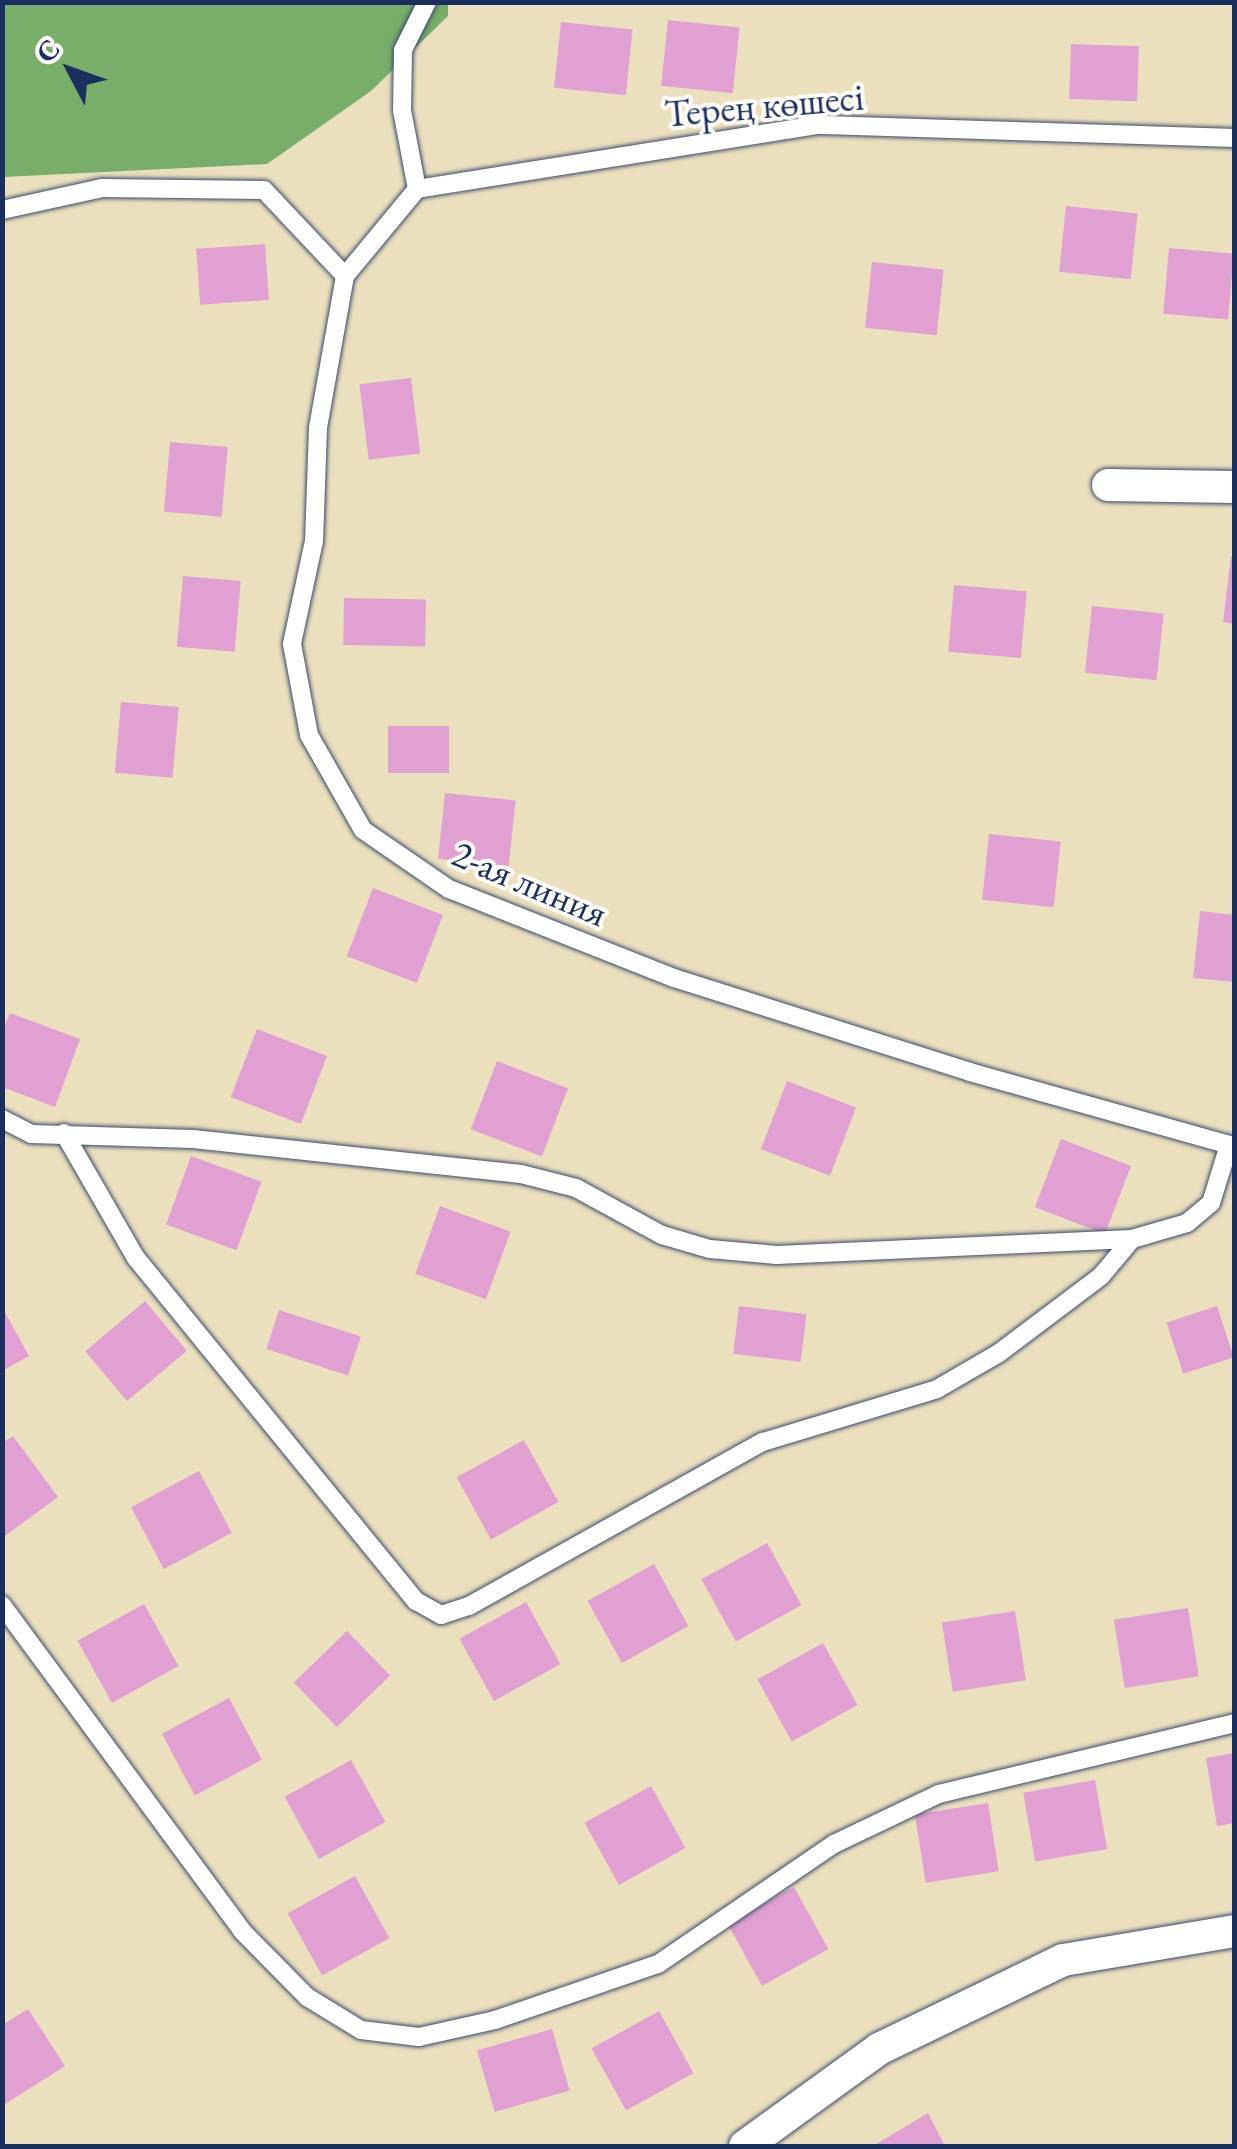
<!DOCTYPE html>
<meta charset="utf-8">
<style>
body{margin:0}
#map{position:relative;width:1237px;height:2149px;overflow:hidden;background:#ebe0be;font-family:"EB Garamond",serif}
div>[style]{position:absolute}
.forest>*{inset:0;background:#78ad6a}
.building>*{inset:0;background:#e0a0d1;transform-origin:0 0}
.roads{filter:drop-shadow(0 0 2px #3a4a6c) drop-shadow(0 0 2px #3a4a6c)}
.lane>*{height:18px;margin:-9px;padding:0 9px;transform-origin:9px;border-radius:9px;background:#fff}
.street>*{height:32px;margin:-16px;padding:0 16px;transform-origin:16px;border-radius:16px;background:#fff}
span{translate:-50% -50%;white-space:nowrap;text-align:center;line-height:1.15;-webkit-text-stroke:8px #fdfcf7;paint-order:stroke}
.street-label{font-size:38px;color:#1b2f5e}
.frame{position:absolute;inset:0;border:5px solid #1b2f5e;pointer-events:none}
.north{position:absolute;left:20px;top:20px;width:100px;height:100px;-webkit-text-stroke:8px #fdfcf7;paint-order:stroke;rotate:311deg;font-size:28px;font-weight:700;line-height:40px;text-align:center;color:#1b2f5e}
.north::after{content:'';display:block;margin:auto;width:35px;height:45px;background:#1b2f5e;clip-path:polygon(50% 0,100% 100%,50% 72%,0 100%)}
</style>
<div id="map">
<div class="forest">
<i style="clip-path:polygon(3px 3px,448px 3px,448px 16px,371px 91px,267px 164px,3px 177px)"></i>
</div>
<div class="building">
<i style="left:668px;top:20px;width:72px;height:66px;rotate:6deg"></i>
<i style="left:561px;top:22px;width:72px;height:66px;rotate:6deg"></i>
<i style="left:1071px;top:44px;width:68px;height:55px;rotate:2deg"></i>
<i style="left:1066px;top:206px;width:72px;height:66px;rotate:6deg"></i>
<i style="left:265px;top:244px;width:56px;height:69px;rotate:86deg"></i>
<i style="left:1169px;top:248px;width:65px;height:66px;rotate:5deg"></i>
<i style="left:872px;top:262px;width:72px;height:66px;rotate:6deg"></i>
<i style="left:411px;top:378px;width:76px;height:52px;rotate:83deg"></i>
<i style="left:170px;top:442px;width:58px;height:70px;rotate:5deg"></i>
<i style="clip-path:polygon(1231px 556px,1234px 557px,1234px 624px,1223px 622px)"></i>
<i style="left:183px;top:576px;width:58px;height:71px;rotate:5deg"></i>
<i style="left:954px;top:585px;width:73px;height:67px;rotate:5deg"></i>
<i style="left:344px;top:598px;width:82px;height:47px;rotate:1deg"></i>
<i style="left:1092px;top:606px;width:72px;height:67px;rotate:6deg"></i>
<i style="left:121px;top:702px;width:58px;height:71px;rotate:5deg"></i>
<i style="left:388px;top:726px;width:61px;height:47px"></i>
<i style="left:445px;top:793px;width:71px;height:66px;rotate:6deg"></i>
<i style="left:989px;top:834px;width:72px;height:66px;rotate:6deg"></i>
<i style="left:373px;top:888px;width:75px;height:73px;rotate:21deg"></i>
<i style="clip-path:polygon(1200px 911px,1234px 915px,1234px 982px,1193px 978px)"></i>
<i style="clip-path:polygon(10px 1013px,80px 1039px,55px 1107px,2px 1087px,2px 1033px)"></i>
<i style="left:257px;top:1029px;width:75px;height:73px;rotate:21deg"></i>
<i style="left:497px;top:1061px;width:76px;height:73px;rotate:21deg"></i>
<i style="left:787px;top:1081px;width:74px;height:73px;rotate:21deg"></i>
<i style="left:1061px;top:1139px;width:75px;height:73px;rotate:21deg"></i>
<i style="left:191px;top:1156px;width:75px;height:73px;rotate:20deg"></i>
<i style="left:440px;top:1206px;width:75px;height:72px;rotate:20deg"></i>
<i style="left:145px;top:1301px;width:65px;height:78px;rotate:50deg"></i>
<i style="left:739px;top:1306px;width:68px;height:48px;rotate:7deg"></i>
<i style="left:1217px;top:1306px;width:54px;height:53px;rotate:72deg"></i>
<i style="clip-path:polygon(2px 1307px,29px 1356px,2px 1371px)"></i>
<i style="left:279px;top:1310px;width:86px;height:41px;rotate:18deg"></i>
<i style="clip-path:polygon(13px 1436px,58px 1497px,5px 1536px,2px 1443px)"></i>
<i style="left:524px;top:1440px;width:71px;height:77px;rotate:61deg"></i>
<i style="left:199px;top:1471px;width:70px;height:77px;rotate:62deg"></i>
<i style="left:767px;top:1543px;width:71px;height:75px;rotate:61deg"></i>
<i style="left:654px;top:1564px;width:71px;height:76px;rotate:61deg"></i>
<i style="left:526px;top:1602px;width:71px;height:76px;rotate:61deg"></i>
<i style="left:144px;top:1604px;width:71px;height:76px;rotate:61deg"></i>
<i style="left:1188px;top:1608px;width:69px;height:75px;rotate:81deg"></i>
<i style="left:1015px;top:1611px;width:70px;height:74px;rotate:81deg"></i>
<i style="left:347px;top:1631px;width:62px;height:74px;rotate:46deg"></i>
<i style="left:823px;top:1643px;width:71px;height:75px;rotate:61deg"></i>
<i style="left:229px;top:1698px;width:70px;height:76px;rotate:62deg"></i>
<i style="clip-path:polygon(1234px 1753px,1234px 1823px,1217px 1826px,1206px 1758px)"></i>
<i style="left:351px;top:1760px;width:71px;height:76px;rotate:61deg"></i>
<i style="left:1095px;top:1780px;width:70px;height:73px;rotate:80deg"></i>
<i style="left:651px;top:1786px;width:71px;height:76px;rotate:61deg"></i>
<i style="left:988px;top:1803px;width:69px;height:74px;rotate:81deg"></i>
<i style="left:355px;top:1876px;width:71px;height:77px;rotate:61deg"></i>
<i style="left:794px;top:1887px;width:71px;height:76px;rotate:61deg"></i>
<i style="clip-path:polygon(28px 2009px,65px 2066px,2px 2106px,2px 2025px)"></i>
<i style="left:659px;top:2011px;width:71px;height:77px;rotate:61deg"></i>
<i style="left:552px;top:2029px;width:64px;height:78px;rotate:74deg"></i>
<i style="clip-path:polygon(928px 2113px,945px 2146px,873px 2146px)"></i>
</div>
<div class="roads">
<div class="lane">
<i style="left:1234px;top:138px;width:417px;rotate:-178.2deg"></i>
<i style="left:817px;top:125px;width:405px;rotate:170.9deg"></i>
<i style="left:417px;top:189px;width:113px;rotate:129.6deg"></i>
<i style="left:345px;top:276px;width:154px;rotate:100.1deg"></i>
<i style="left:318px;top:428px;width:113px;rotate:92deg"></i>
<i style="left:314px;top:541px;width:105px;rotate:102.1deg"></i>
<i style="left:292px;top:644px;width:93px;rotate:79.4deg"></i>
<i style="left:309px;top:735px;width:109px;rotate:60.4deg"></i>
<i style="left:363px;top:830px;width:104px;rotate:34.5deg"></i>
<i style="left:449px;top:889px;width:242px;rotate:21.6deg"></i>
<i style="left:674px;top:978px;width:311px;rotate:17.6deg"></i>
<i style="left:970px;top:1072px;width:274px;rotate:15.7deg"></i>
<i style="left:417px;top:189px;width:80px;rotate:-100.8deg"></i>
<i style="left:402px;top:110px;width:60px;rotate:-89deg"></i>
<i style="left:403px;top:50px;width:54px;rotate:-63.4deg"></i>
<i style="left:2px;top:210px;width:102px;rotate:-12.4deg"></i>
<i style="left:102px;top:188px;width:162px;rotate:0.7deg"></i>
<i style="left:264px;top:190px;width:118px;rotate:46.7deg"></i>
<i style="left:2px;top:1119px;width:33px;rotate:27deg"></i>
<i style="left:31px;top:1134px;width:162px;rotate:1.8deg"></i>
<i style="left:193px;top:1139px;width:330px;rotate:6.1deg"></i>
<i style="left:521px;top:1174px;width:57px;rotate:14.3deg"></i>
<i style="left:576px;top:1188px;width:98px;rotate:28.7deg"></i>
<i style="left:662px;top:1235px;width:50px;rotate:16.3deg"></i>
<i style="left:710px;top:1249px;width:67px;rotate:5.1deg"></i>
<i style="left:777px;top:1255px;width:355px;rotate:-2.6deg"></i>
<i style="left:1132px;top:1239px;width:57px;rotate:-16.2deg"></i>
<i style="left:1187px;top:1223px;width:31px;rotate:-40deg"></i>
<i style="left:1211px;top:1203px;width:61px;rotate:-72.8deg"></i>
<i style="left:64px;top:1133px;width:144px;rotate:60.1deg"></i>
<i style="left:136px;top:1258px;width:443px;rotate:50.8deg"></i>
<i style="left:416px;top:1601px;width:29px;rotate:29deg"></i>
<i style="left:441px;top:1615px;width:29px;rotate:-18deg"></i>
<i style="left:469px;top:1606px;width:337px;rotate:-29.2deg"></i>
<i style="left:763px;top:1442px;width:182px;rotate:-16.9deg"></i>
<i style="left:937px;top:1389px;width:72px;rotate:-30.1deg"></i>
<i style="left:999px;top:1353px;width:128px;rotate:-37deg"></i>
<i style="left:1101px;top:1276px;width:48px;rotate:-50deg"></i>
<i style="left:2px;top:1605px;width:405px;rotate:53.6deg"></i>
<i style="left:242px;top:1931px;width:93px;rotate:45.4deg"></i>
<i style="left:307px;top:1997px;width:63px;rotate:31.4deg"></i>
<i style="left:361px;top:2030px;width:58px;rotate:6.9deg"></i>
<i style="left:419px;top:2037px;width:78px;rotate:-12.6deg"></i>
<i style="left:495px;top:2020px;width:172px;rotate:-19deg"></i>
<i style="left:658px;top:1964px;width:213px;rotate:-34.3deg"></i>
<i style="left:834px;top:1844px;width:116px;rotate:-25.5deg"></i>
<i style="left:939px;top:1794px;width:303px;rotate:-13.5deg"></i>
</div>
<div class="street">
<i style="left:1108px;top:485px;width:126px;rotate:0.9deg"></i>
<i style="left:745px;top:2146px;width:165px;rotate:-35.9deg"></i>
<i style="left:879px;top:2049px;width:204px;rotate:-25.8deg"></i>
<i style="left:1063px;top:1960px;width:173px;rotate:-9.6deg"></i>
</div>
</div>
<div class="street-label">
<span style="left:764px;top:105px;rotate:-5deg">Терең көшесі</span>
<span style="left:530px;top:883px;rotate:23deg">2-ая линия</span>
</div>
<div class="frame"></div>
<div class="north">С</div>
</div>
